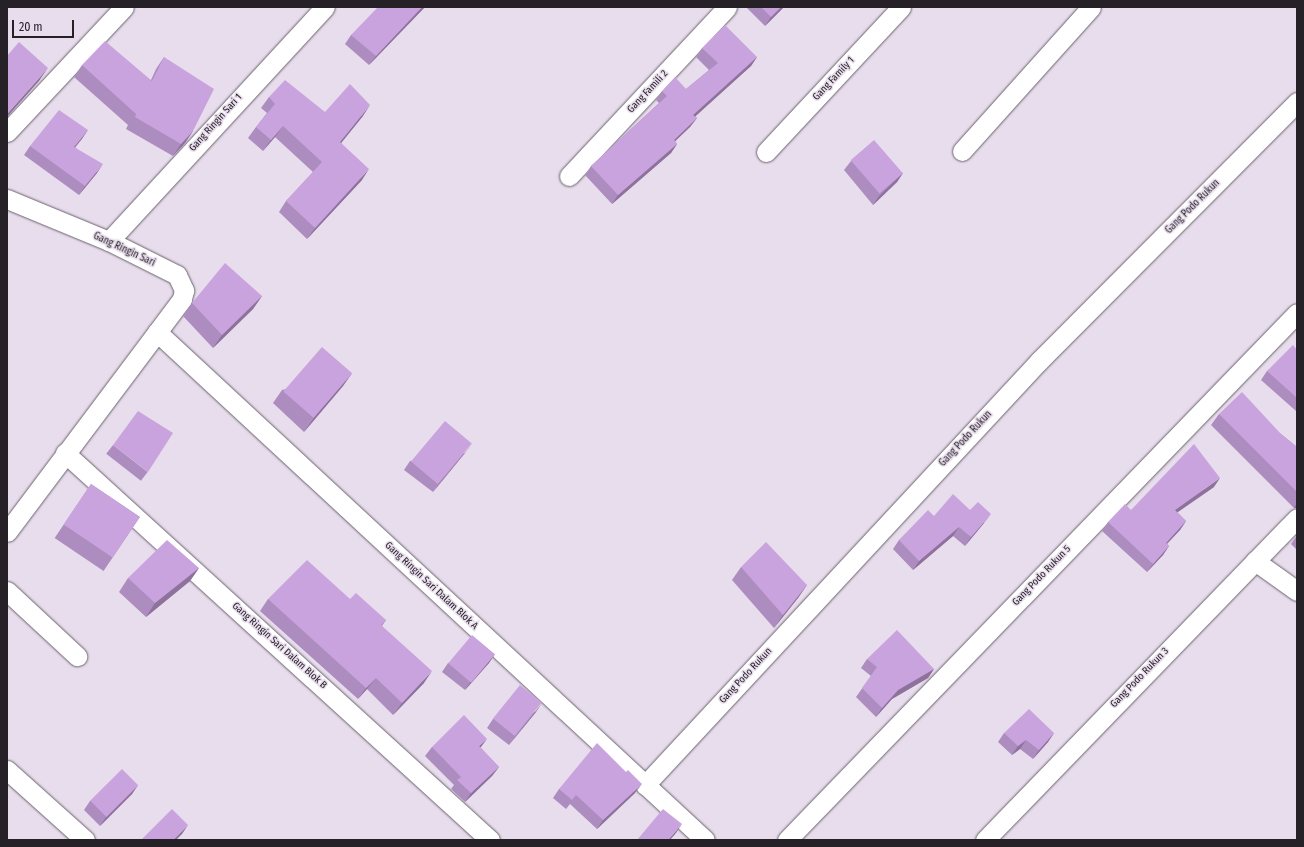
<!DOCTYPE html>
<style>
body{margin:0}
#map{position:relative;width:1304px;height:847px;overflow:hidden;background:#e8ddec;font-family:"Fira Sans Condensed",sans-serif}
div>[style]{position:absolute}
.roads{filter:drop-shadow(0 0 1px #6a616d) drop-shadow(0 0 1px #6a616d)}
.street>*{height:19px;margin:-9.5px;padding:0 9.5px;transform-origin:9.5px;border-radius:9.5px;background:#fff}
.wall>*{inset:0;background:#ad8cbf;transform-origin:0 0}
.shaded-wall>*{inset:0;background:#8d729b}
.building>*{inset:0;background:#c9a3de;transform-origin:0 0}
span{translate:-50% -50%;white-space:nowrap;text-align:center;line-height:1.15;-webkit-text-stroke:3px #e8ddec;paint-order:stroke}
.street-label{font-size:10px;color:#252127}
.frame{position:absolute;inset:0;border:8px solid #252127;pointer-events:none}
.scale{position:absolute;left:12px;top:20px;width:62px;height:18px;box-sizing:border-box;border:2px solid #252127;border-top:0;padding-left:5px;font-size:12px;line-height:14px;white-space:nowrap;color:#252127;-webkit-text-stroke:3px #e8ddec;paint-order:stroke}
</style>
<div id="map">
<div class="roads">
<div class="street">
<i style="left:7px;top:132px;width:171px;rotate:-46.9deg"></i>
<i style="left:962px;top:151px;width:193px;rotate:-48.1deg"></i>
<i style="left:766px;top:152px;width:198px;rotate:-47deg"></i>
<i style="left:569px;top:176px;width:231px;rotate:-46.9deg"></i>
<i style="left:7px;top:199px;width:110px;rotate:22.4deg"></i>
<i style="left:109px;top:241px;width:76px;rotate:26.6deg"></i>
<i style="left:177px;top:275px;width:17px;rotate:65deg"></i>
<i style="left:184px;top:290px;width:9px;rotate:103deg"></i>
<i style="left:182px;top:299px;width:291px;rotate:126.9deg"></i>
<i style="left:109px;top:241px;width:318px;rotate:-47.3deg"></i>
<i style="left:157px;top:332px;width:747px;rotate:42.83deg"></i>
<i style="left:65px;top:453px;width:575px;rotate:42.32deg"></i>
<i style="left:1255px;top:561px;width:52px;rotate:35.5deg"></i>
<i style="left:7px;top:591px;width:96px;rotate:42.9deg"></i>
<i style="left:7px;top:770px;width:105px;rotate:41.9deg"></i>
<i style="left:645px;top:785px;width:579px;rotate:-47.1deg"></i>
<i style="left:1039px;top:361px;width:366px;rotate:-45.1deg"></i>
<i style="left:787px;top:840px;width:733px;rotate:-45.94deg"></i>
<i style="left:985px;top:840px;width:448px;rotate:-45.9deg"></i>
</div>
</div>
<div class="wall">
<i style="clip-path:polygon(425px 7px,369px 65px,345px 44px,351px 35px)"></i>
<i style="clip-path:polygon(746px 7px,784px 7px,765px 26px)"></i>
<i style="clip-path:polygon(702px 48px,757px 57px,751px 66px,695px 116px,697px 118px,690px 127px,675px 141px,677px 144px,671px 153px,612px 204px,585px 175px,591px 166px,659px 103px,656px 100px,662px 91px,686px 89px,709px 70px,696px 57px)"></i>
<i style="clip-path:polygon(164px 57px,193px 131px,185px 143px,173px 156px,126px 129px,128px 125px,74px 77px,82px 65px,151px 80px,156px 69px)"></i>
<i style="clip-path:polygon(269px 97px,325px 112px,363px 116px,341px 143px,362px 180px,307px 239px,279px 212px,286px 201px,313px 172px,275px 137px,263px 151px,248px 138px,256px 127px,267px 113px,261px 108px)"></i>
<i style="clip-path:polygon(88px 130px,75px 147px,97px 173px,79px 195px,24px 155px,30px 146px)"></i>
<i style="clip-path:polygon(851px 161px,903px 173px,897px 182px,873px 205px,844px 170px)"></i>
<i style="clip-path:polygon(262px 296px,253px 309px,213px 348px,183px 316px,192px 303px)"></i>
<i style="clip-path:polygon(1297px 350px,1297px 411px,1296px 411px,1261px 380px,1267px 371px)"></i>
<i style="clip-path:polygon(352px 373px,343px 386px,304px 432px,273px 403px,282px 390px)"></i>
<i style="clip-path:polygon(1219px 414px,1281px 434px,1297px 447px,1297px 508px,1294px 508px,1211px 425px)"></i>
<i style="left:113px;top:445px;width:44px;height:11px;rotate:38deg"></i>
<i style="clip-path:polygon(465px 453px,433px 492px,404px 470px,410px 461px)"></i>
<i style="left:91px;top:484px;width:59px;height:65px;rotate:34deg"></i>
<i style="clip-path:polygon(1214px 487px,1177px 512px,1186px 521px,1180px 530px,1167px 544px,1169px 546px,1163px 555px,1147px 572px,1102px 531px,1108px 522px,1131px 510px)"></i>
<i style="clip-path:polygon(934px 516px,984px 523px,965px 546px,953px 536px,913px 570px,893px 549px,899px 540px)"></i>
<i style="clip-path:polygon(1297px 535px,1297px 550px,1291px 544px)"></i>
<i style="clip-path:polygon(741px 567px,807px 585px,798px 598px,774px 628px,732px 580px)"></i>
<i style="clip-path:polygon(199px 568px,190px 581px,146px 617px,119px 592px,128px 578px)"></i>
<i style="clip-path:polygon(268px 599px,350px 599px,386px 620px,382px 626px,424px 683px,393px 715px,367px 689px,358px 699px,260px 611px)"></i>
<i style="clip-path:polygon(495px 654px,489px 663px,465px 690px,442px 672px,448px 663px)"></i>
<i style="clip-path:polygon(867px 659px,934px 669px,928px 678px,892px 699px,876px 717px,856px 697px,871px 676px,861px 668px)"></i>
<i style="clip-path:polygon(536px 712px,509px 745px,487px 728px,493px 719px)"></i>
<i style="clip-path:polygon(1004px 733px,1054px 733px,1048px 742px,1033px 759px,1020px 749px,1012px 755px,998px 742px)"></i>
<i style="clip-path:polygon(432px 747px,481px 748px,499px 767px,492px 776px,465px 802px,451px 789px,454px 785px,425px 756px)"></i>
<i style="clip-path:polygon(626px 772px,635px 793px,597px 829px,570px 804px,566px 809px,553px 798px,559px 789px)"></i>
<i style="clip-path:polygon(138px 785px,132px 794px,100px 826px,84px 810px,90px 801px)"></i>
</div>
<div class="shaded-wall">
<i style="clip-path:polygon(422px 7px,425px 7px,369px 65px,376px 56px)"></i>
<i style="clip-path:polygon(781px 7px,784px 7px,765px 26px,771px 17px)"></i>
<i style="clip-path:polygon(757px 57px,751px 66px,687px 124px,693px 115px)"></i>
<i style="clip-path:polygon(48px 68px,39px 81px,7px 117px,7px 114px)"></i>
<i style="clip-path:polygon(370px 105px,363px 116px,333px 153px,340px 142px)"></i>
<i style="clip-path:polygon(697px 118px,690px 127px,667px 149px,674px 140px)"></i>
<i style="clip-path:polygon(283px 126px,275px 137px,263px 151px,271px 140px)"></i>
<i style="clip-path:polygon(88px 130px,82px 139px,68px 156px,74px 147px)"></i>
<i style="clip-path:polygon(193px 131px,185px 143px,173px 156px,181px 144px)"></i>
<i style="clip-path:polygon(677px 144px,671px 153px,612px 204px,618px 195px)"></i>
<i style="clip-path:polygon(103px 164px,97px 173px,79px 195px,85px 186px)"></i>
<i style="clip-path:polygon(369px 169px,362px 180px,307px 239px,315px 228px)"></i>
<i style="clip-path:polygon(903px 173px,897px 182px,873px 205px,879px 196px)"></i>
<i style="clip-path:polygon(262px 296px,253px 309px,213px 348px,222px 335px)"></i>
<i style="clip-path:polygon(352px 373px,343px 386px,304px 432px,313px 419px)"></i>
<i style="clip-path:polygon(472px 444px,465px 453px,433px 492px,439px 484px)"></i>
<i style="clip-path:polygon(1220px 478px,1214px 487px,1168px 519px,1175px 510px)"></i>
<i style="clip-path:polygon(1297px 503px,1297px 508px,1294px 508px)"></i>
<i style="clip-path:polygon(991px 514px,984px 523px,965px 546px,971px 537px)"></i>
<i style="clip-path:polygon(1186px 521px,1180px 530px,1159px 552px,1166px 543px)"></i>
<i style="clip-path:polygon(959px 527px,953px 536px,913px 570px,919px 561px)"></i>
<i style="clip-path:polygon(1169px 546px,1163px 555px,1147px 572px,1153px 564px)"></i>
<i style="clip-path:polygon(199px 568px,190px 581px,146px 617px,155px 603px)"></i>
<i style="clip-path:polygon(807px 585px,798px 598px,774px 628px,783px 615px)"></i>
<i style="clip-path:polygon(495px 654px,489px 663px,465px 690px,471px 681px)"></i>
<i style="clip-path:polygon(934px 669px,928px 678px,892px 699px,876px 717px,882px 708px,898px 690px)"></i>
<i style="clip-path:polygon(432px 671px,424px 683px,393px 715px,402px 703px)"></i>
<i style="clip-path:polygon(376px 678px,367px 689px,358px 699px,366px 688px)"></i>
<i style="clip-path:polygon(542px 703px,536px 712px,509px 745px,516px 736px)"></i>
<i style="clip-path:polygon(1054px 733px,1048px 742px,1033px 759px,1039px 750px)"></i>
<i style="clip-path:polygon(487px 739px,481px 747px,473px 755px,479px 746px)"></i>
<i style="clip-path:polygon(1026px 740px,1020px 749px,1012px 755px,1018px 746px)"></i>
<i style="clip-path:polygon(499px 767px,492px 776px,465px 802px,471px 793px)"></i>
<i style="clip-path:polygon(642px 784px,635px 793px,597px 829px,603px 820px)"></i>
<i style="clip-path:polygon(138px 785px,132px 794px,100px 826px,106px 817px)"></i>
<i style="clip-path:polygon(682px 824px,676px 833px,670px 840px,668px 840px)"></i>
<i style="clip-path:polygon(188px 825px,182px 834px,176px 840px,173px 840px)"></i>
</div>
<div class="building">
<i style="clip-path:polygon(378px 7px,422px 7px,376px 56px,351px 35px)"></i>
<i style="clip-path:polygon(761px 7px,781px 7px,771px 17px)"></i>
<i style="clip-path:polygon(725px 25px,757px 57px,693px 115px,697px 118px,674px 140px,677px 144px,618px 195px,591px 166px,667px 96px,662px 91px,675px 77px,686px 89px,718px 63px,702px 48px)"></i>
<i style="clip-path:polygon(105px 41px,152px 81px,164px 57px,214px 89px,193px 131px,181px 144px,135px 117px,136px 114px,82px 65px)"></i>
<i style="clip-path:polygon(19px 42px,48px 68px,7px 114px,7px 56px)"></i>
<i style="clip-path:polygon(285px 80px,325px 112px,350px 84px,370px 105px,340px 142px,369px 169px,315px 228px,286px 201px,322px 162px,283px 126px,271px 140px,256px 127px,275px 104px,269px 97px)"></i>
<i style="clip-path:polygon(59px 110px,88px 130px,74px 147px,103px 164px,85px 186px,30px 146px)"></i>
<i style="left:874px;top:140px;width:44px;height:31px;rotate:49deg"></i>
<i style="clip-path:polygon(225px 263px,262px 296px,222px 335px,192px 303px)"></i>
<i style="clip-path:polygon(1293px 345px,1297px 350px,1297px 398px,1267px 371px)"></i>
<i style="left:322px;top:347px;width:40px;height:59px;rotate:41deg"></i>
<i style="clip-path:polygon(1242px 392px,1281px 434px,1297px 447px,1297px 492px,1219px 414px)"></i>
<i style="clip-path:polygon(138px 411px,173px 433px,148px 472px,113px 445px)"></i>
<i style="left:445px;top:421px;width:35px;height:53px;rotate:40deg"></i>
<i style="clip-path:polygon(1194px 444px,1220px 478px,1175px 510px,1186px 521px,1166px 543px,1169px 546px,1153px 564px,1108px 522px,1125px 504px,1131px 510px)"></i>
<i style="left:91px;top:484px;width:59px;height:49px;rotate:34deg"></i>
<i style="clip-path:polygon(953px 494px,970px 510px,978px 502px,991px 514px,971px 537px,959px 527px,919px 561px,899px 540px,928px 510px,934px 516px)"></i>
<i style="clip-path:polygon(167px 540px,199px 568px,155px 603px,128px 578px)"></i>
<i style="clip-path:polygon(766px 542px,807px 585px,783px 615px,741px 567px)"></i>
<i style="clip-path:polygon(307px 560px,350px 599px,356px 593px,386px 620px,381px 625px,432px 671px,402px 703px,376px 678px,366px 688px,268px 599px)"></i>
<i style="clip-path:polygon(897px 630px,934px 669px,898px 690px,882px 708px,862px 688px,877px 667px,867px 659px)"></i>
<i style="left:472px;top:635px;width:30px;height:37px;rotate:40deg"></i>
<i style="left:520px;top:685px;width:28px;height:43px;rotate:39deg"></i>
<i style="clip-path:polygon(1029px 709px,1054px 733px,1039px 750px,1026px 740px,1018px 746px,1004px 733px)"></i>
<i style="clip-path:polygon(464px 715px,487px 739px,479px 746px,499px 767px,471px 793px,457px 780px,461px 777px,432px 747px)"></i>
<i style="clip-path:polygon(597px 743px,626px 772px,628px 770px,642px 784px,603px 820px,576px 795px,572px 800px,559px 789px)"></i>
<i style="left:122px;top:769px;width:23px;height:45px;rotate:45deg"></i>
<i style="clip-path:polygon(172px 809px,188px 825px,173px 840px,141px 840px)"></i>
<i style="clip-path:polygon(663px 809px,682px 824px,668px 840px,637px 840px)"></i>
</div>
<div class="street-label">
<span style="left:834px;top:79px;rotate:-47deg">Gang Family 1</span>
<span style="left:648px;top:92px;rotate:-47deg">Gang Famili 2</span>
<span style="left:216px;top:123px;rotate:-48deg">Gang Ringin Sari 1</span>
<span style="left:1193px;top:207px;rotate:-45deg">Gang Podo Rukun</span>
<span style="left:124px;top:250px;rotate:25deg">Gang Ringin Sari</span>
<span style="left:966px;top:439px;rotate:-47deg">Gang Podo Rukun</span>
<span style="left:1042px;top:576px;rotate:-46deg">Gang Podo Rukun 5</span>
<span style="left:431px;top:586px;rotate:43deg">Gang Ringin Sari Dalam Blok A</span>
<span style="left:279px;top:646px;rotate:42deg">Gang Ringin Sari Dalam Blok B</span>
<span style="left:746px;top:676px;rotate:-47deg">Gang Podo Rukun</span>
<span style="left:1140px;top:678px;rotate:-46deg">Gang Podo Rukun 3</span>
</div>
<div class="frame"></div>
<div class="scale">20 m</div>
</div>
